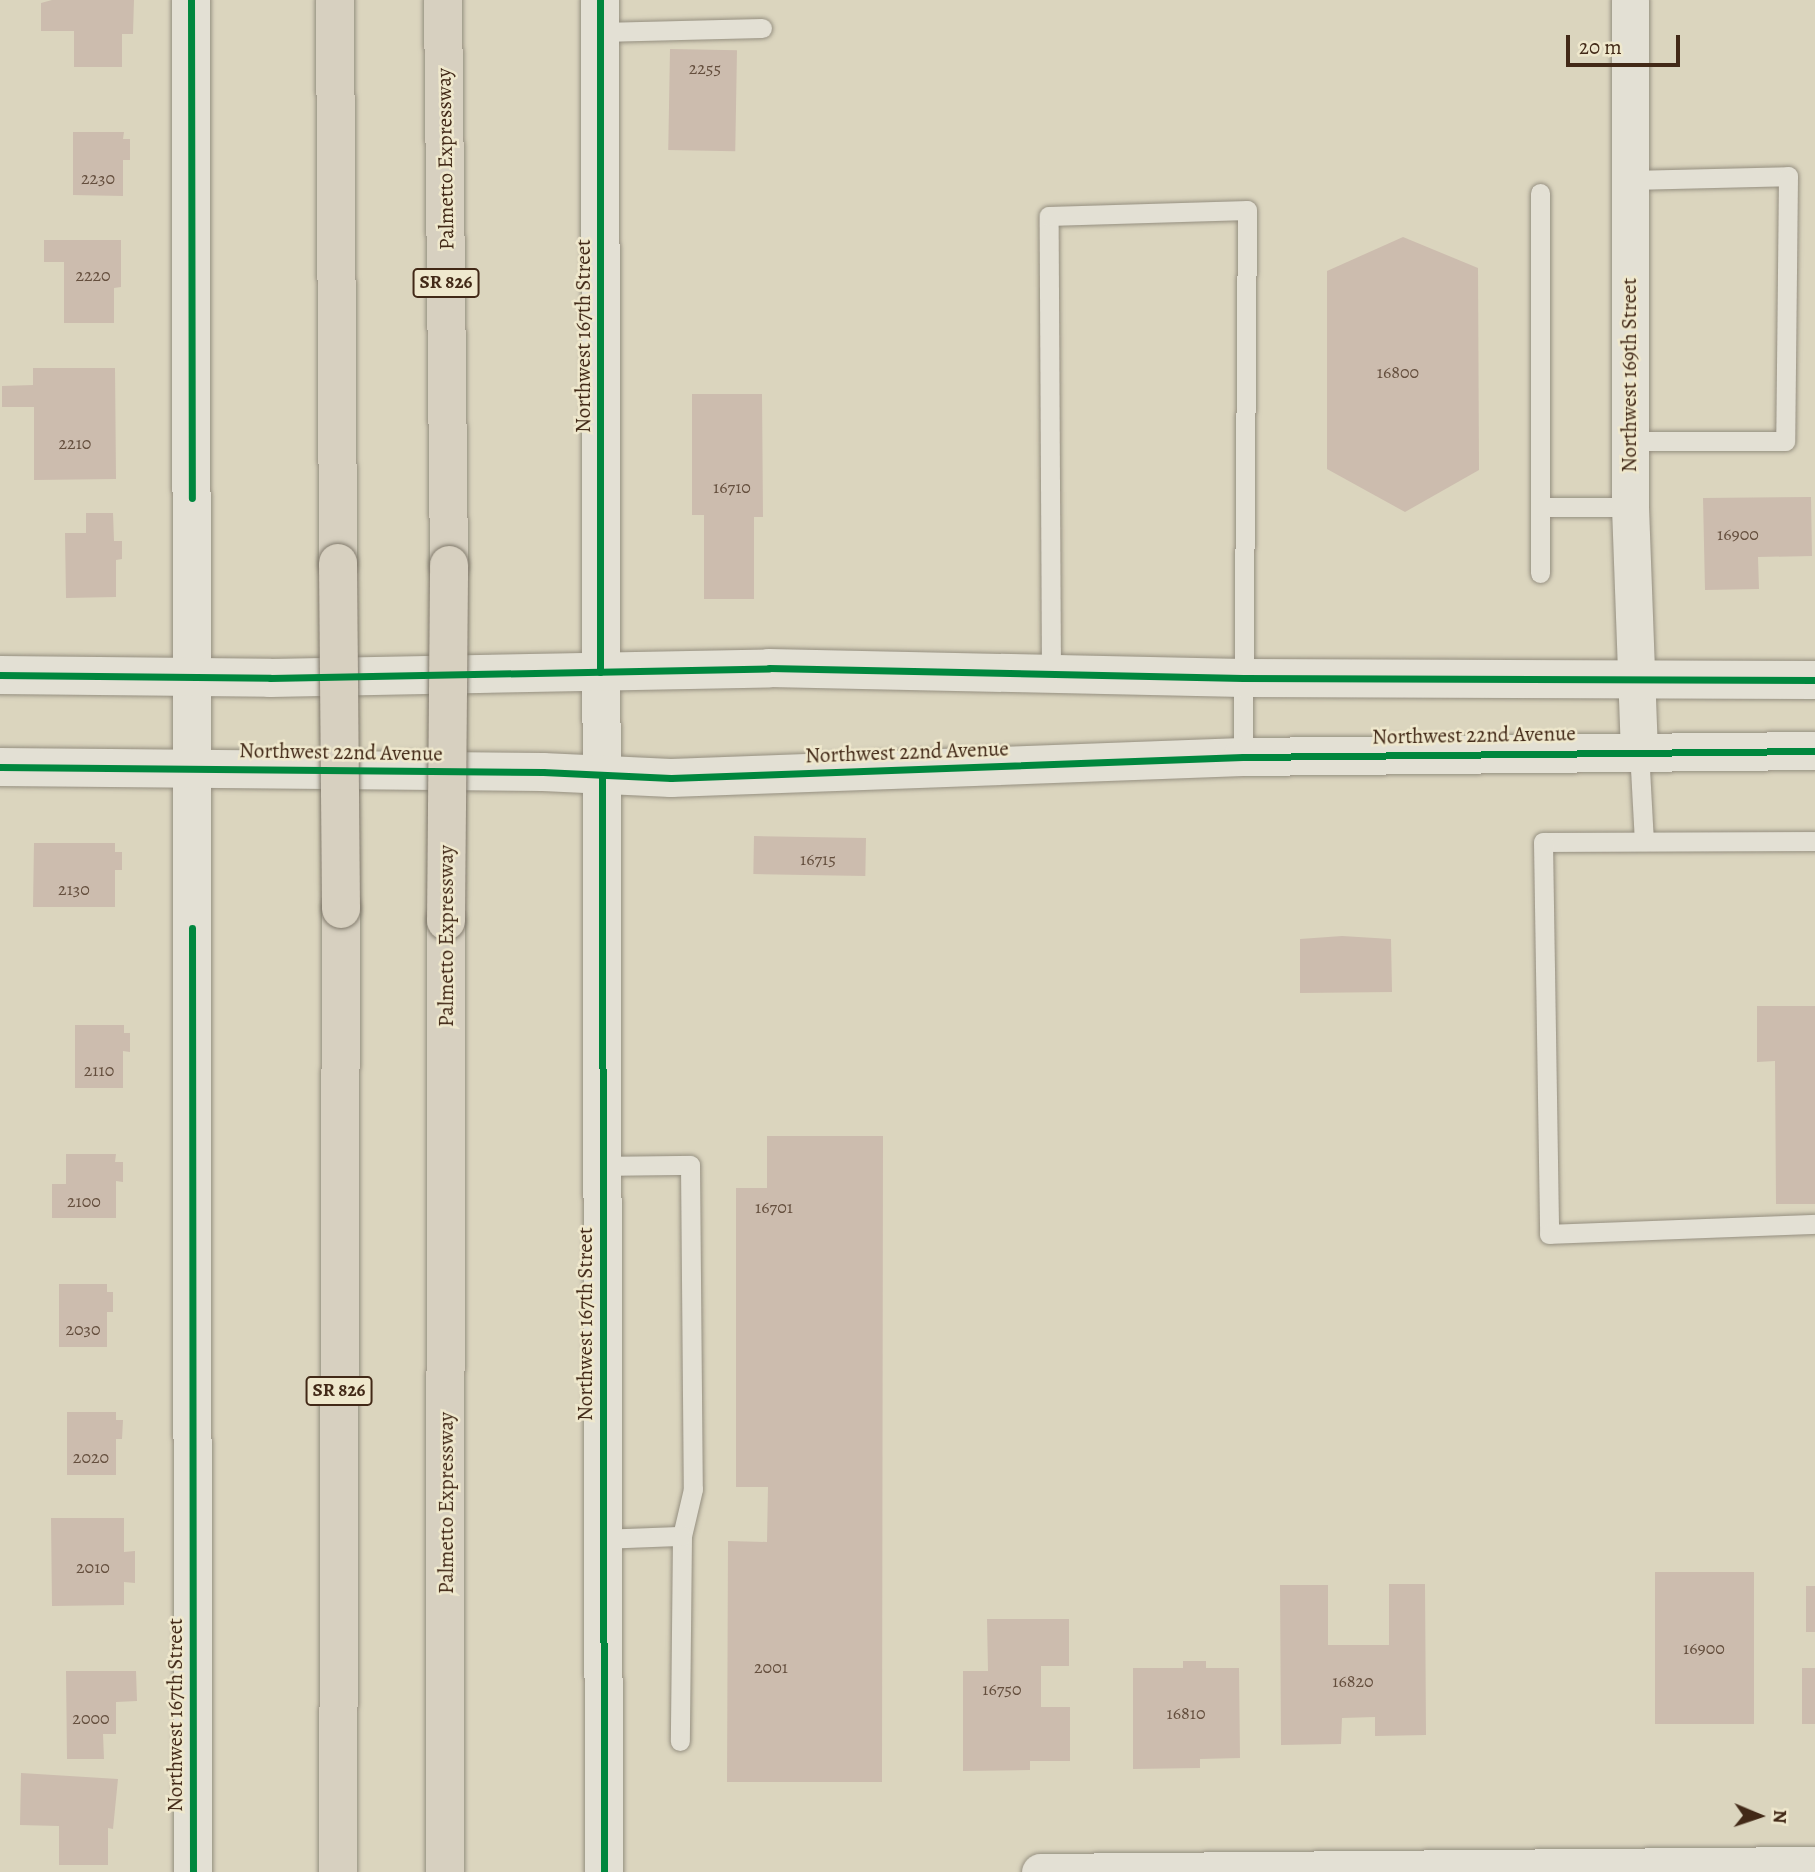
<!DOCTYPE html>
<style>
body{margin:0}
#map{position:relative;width:1815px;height:1872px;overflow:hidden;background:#dbd5be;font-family:Alegreya,serif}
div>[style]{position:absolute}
.building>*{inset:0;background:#ccbcae;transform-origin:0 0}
.roads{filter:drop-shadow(0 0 2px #958f80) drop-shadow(0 0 2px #958f80)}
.lane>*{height:19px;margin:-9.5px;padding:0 9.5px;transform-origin:9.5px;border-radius:9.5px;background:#e3e0d4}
.street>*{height:37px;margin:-18.5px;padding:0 18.5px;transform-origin:18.5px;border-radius:18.5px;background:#e3e0d4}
.secondary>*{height:38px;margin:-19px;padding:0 19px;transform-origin:19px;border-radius:19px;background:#e3e0d4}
.highway>*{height:38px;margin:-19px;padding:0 19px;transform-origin:19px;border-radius:19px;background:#d7d0c0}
.bridges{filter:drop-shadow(0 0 2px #7f786a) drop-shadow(0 0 2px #7f786a)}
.highway-bridge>*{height:38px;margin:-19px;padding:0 19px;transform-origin:19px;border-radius:19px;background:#d7d0c0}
.cycleway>*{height:7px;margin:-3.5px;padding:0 3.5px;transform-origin:3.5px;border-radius:3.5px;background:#00873e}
span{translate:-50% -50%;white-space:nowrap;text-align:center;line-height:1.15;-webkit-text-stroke:5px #efe8cd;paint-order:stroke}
.number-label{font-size:18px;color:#644e3d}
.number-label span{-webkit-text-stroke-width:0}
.shield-label span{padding:2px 5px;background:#efe8cd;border:2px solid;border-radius:5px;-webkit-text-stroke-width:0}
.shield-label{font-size:19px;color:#422917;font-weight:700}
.street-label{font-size:21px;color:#422917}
.north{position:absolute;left:1724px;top:1781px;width:70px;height:70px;-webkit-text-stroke:5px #efe8cd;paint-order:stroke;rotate:92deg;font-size:19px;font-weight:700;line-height:28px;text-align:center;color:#422917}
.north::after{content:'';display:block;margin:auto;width:24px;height:32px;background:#422917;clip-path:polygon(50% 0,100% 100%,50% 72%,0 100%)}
.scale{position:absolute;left:1566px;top:35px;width:114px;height:32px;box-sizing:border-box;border:4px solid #422917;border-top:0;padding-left:9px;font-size:21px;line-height:24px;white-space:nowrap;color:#422917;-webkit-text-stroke:5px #efe8cd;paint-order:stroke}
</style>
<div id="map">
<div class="building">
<i style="clip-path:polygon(52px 0,134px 0,133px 34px,122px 34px,122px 67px,74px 67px,74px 31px,41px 31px,41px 3px)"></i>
<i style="left:670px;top:49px;width:67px;height:101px;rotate:1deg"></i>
<i style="clip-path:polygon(73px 132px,124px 132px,123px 139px,130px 139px,130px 160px,123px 160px,123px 196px,73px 195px)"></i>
<i style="clip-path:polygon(1403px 237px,1478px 268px,1479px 470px,1405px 512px,1327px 469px,1327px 271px)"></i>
<i style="clip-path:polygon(44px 240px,121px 240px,121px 287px,114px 288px,114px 323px,64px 323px,64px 262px,44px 262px)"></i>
<i style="clip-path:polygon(33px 368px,115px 368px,116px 479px,34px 480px,34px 407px,2px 407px,2px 386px,33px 385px)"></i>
<i style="clip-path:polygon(692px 394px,762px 394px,763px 517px,754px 517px,754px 599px,704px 599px,704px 515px,692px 515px)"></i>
<i style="clip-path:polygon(1811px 497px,1812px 556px,1758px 557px,1759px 589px,1705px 590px,1703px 498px)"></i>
<i style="clip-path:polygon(86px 513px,113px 513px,114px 541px,122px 541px,122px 559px,116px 560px,116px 597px,66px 598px,65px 533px,86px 533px)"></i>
<i style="left:754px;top:836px;width:112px;height:38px;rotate:1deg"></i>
<i style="clip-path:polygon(34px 843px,115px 843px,115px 852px,122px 852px,122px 870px,115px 870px,115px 907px,33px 907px)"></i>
<i style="clip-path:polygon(1342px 936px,1391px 939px,1392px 992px,1300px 993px,1300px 939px)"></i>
<i style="clip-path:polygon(1757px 1006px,1815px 1006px,1815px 1204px,1776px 1204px,1775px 1061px,1757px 1062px)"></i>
<i style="clip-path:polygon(75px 1025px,124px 1025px,124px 1033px,130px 1033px,130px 1052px,123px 1051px,123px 1088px,75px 1088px)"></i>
<i style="clip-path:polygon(767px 1136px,883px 1136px,882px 1782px,727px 1782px,728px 1541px,767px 1542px,768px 1487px,736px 1487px,736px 1188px,767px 1188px)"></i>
<i style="clip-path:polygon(66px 1154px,116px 1154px,115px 1162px,123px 1162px,123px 1182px,116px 1181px,116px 1218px,52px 1218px,52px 1184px,66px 1184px)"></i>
<i style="clip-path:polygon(59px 1284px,107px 1284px,107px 1292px,113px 1292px,113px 1312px,107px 1312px,107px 1347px,59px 1347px)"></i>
<i style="clip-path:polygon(67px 1412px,116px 1412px,116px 1420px,123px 1420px,122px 1439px,116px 1439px,116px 1475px,67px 1475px)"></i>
<i style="clip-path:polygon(51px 1518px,124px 1518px,124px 1552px,135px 1551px,135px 1583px,124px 1582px,124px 1605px,52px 1606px)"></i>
<i style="left:1655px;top:1572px;width:99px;height:152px"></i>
<i style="clip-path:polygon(1389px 1584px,1425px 1584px,1426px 1735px,1375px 1736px,1375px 1717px,1342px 1718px,1341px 1744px,1281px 1745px,1280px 1585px,1328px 1585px,1328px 1645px,1389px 1645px)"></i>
<i style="left:1806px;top:1586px;width:9px;height:46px"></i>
<i style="clip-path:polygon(987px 1619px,1069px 1619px,1069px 1666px,1041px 1666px,1041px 1707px,1070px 1707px,1070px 1761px,1030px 1761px,1030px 1770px,963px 1771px,963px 1671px,988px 1671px)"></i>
<i style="clip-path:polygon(1183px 1661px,1206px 1661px,1206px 1668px,1239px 1668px,1240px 1758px,1200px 1759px,1200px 1768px,1133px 1769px,1133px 1668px,1183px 1668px)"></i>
<i style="left:1802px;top:1668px;width:13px;height:56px"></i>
<i style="clip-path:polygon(66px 1671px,136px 1671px,137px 1701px,116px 1702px,116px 1734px,103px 1734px,104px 1759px,67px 1759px)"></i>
<i style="clip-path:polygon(21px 1773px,118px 1779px,113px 1829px,108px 1828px,108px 1865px,59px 1865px,59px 1826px,20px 1825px)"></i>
</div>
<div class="roads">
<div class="lane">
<i style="left:600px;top:32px;width:162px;rotate:-1.4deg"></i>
<i style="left:1629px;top:180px;width:159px;rotate:-1.4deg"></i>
<i style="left:1788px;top:176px;width:265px;rotate:90.6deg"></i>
<i style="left:1785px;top:441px;width:155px;rotate:180deg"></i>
<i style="left:1540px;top:193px;width:380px;rotate:90deg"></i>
<i style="left:1540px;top:507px;width:90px"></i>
<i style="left:1051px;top:674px;width:458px;rotate:-90.3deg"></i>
<i style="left:1049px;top:216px;width:198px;rotate:-1.7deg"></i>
<i style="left:1247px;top:210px;width:547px;rotate:90.42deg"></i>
<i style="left:1639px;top:750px;width:91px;rotate:86.9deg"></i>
<i style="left:1815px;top:841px;width:272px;rotate:179.8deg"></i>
<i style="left:1543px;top:842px;width:392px;rotate:89.1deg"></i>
<i style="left:1549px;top:1234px;width:266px;rotate:-2.2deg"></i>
<i style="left:603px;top:1166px;width:87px;rotate:-0.7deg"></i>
<i style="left:690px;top:1165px;width:324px;rotate:89.5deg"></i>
<i style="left:693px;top:1489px;width:48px;rotate:103.2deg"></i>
<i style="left:682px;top:1536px;width:205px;rotate:90.6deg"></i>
<i style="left:603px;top:1539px;width:79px;rotate:-2.2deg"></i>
</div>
<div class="street">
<i style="left:1630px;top:0;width:507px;rotate:90deg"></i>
<i style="left:1630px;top:507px;width:243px;rotate:87.9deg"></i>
<i style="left:1040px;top:1872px;width:775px;rotate:-0.52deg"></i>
</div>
<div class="secondary">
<i style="left:191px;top:0;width:1872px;rotate:89.94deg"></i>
<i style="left:600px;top:0;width:1872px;rotate:89.88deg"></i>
<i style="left:0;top:675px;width:270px;rotate:0.6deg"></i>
<i style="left:270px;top:678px;width:499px;rotate:-1.1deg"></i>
<i style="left:769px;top:668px;width:474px;rotate:1.2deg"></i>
<i style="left:1243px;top:678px;width:572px;rotate:0.2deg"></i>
<i style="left:0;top:767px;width:543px;rotate:0.53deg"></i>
<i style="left:543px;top:772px;width:128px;rotate:2.7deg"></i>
<i style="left:671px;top:778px;width:572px;rotate:-2.1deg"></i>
<i style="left:1243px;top:757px;width:572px;rotate:-0.6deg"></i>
</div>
<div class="highway">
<i style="left:335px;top:0;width:563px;rotate:89.69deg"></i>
<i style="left:443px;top:0;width:565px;rotate:89.39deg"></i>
<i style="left:338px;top:1872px;width:963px;rotate:-89.82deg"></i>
<i style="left:445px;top:1872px;width:951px;rotate:-89.94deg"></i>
</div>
</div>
<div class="bridges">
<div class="highway-bridge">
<i style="left:338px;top:563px;width:346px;rotate:89.5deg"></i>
<i style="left:446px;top:921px;width:356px;rotate:-89.5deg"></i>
</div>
</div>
<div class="cycleway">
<i style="left:191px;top:0;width:498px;rotate:89.9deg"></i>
<i style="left:600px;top:0;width:672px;rotate:90deg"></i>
<i style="left:0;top:675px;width:270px;rotate:0.6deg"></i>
<i style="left:270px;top:678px;width:499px;rotate:-1.1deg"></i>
<i style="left:769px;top:668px;width:474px;rotate:1.2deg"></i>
<i style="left:1243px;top:678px;width:572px;rotate:0.2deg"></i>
<i style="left:0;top:767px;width:543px;rotate:0.53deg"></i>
<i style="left:543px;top:772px;width:128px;rotate:2.7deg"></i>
<i style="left:671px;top:778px;width:572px;rotate:-2.1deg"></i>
<i style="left:1243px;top:757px;width:572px;rotate:-0.6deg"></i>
<i style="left:602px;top:775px;width:1097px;rotate:89.9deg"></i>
<i style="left:192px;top:928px;width:944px;rotate:89.94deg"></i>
</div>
<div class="number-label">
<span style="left:705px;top:68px">2255</span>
<span style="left:98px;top:178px">2230</span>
<span style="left:93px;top:275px">2220</span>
<span style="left:1398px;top:372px">16800</span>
<span style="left:75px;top:443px">2210</span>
<span style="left:732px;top:487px">16710</span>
<span style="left:1738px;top:534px">16900</span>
<span style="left:818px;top:859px">16715</span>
<span style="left:74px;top:889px">2130</span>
<span style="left:99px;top:1070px">2110</span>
<span style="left:84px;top:1201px">2100</span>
<span style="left:774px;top:1207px">16701</span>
<span style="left:83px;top:1329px">2030</span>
<span style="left:91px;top:1457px">2020</span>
<span style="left:93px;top:1567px">2010</span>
<span style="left:1704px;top:1648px">16900</span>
<span style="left:771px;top:1667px">2001</span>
<span style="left:1353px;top:1681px">16820</span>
<span style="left:1002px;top:1689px">16750</span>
<span style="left:1186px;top:1713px">16810</span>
<span style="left:91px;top:1718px">2000</span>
</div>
<div class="shield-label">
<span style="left:446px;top:283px">SR 826</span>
<span style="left:339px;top:1391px">SR 826</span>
</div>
<div class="street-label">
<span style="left:445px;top:159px;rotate:-91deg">Palmetto Expressway</span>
<span style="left:583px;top:336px;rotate:-90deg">Northwest 167th Street</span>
<span style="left:1629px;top:375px;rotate:-90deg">Northwest 169th Street</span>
<span style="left:1474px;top:735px;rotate:-1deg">Northwest 22nd Avenue</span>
<span style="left:341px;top:752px;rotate:1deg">Northwest 22nd Avenue</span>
<span style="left:907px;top:752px;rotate:-2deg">Northwest 22nd Avenue</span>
<span style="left:446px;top:936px;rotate:-90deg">Palmetto Expressway</span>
<span style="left:585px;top:1324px;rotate:-90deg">Northwest 167th Street</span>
<span style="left:446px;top:1503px;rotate:-90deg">Palmetto Expressway</span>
<span style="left:175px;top:1715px;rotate:-90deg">Northwest 167th Street</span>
</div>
<div class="north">N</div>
<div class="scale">20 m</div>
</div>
